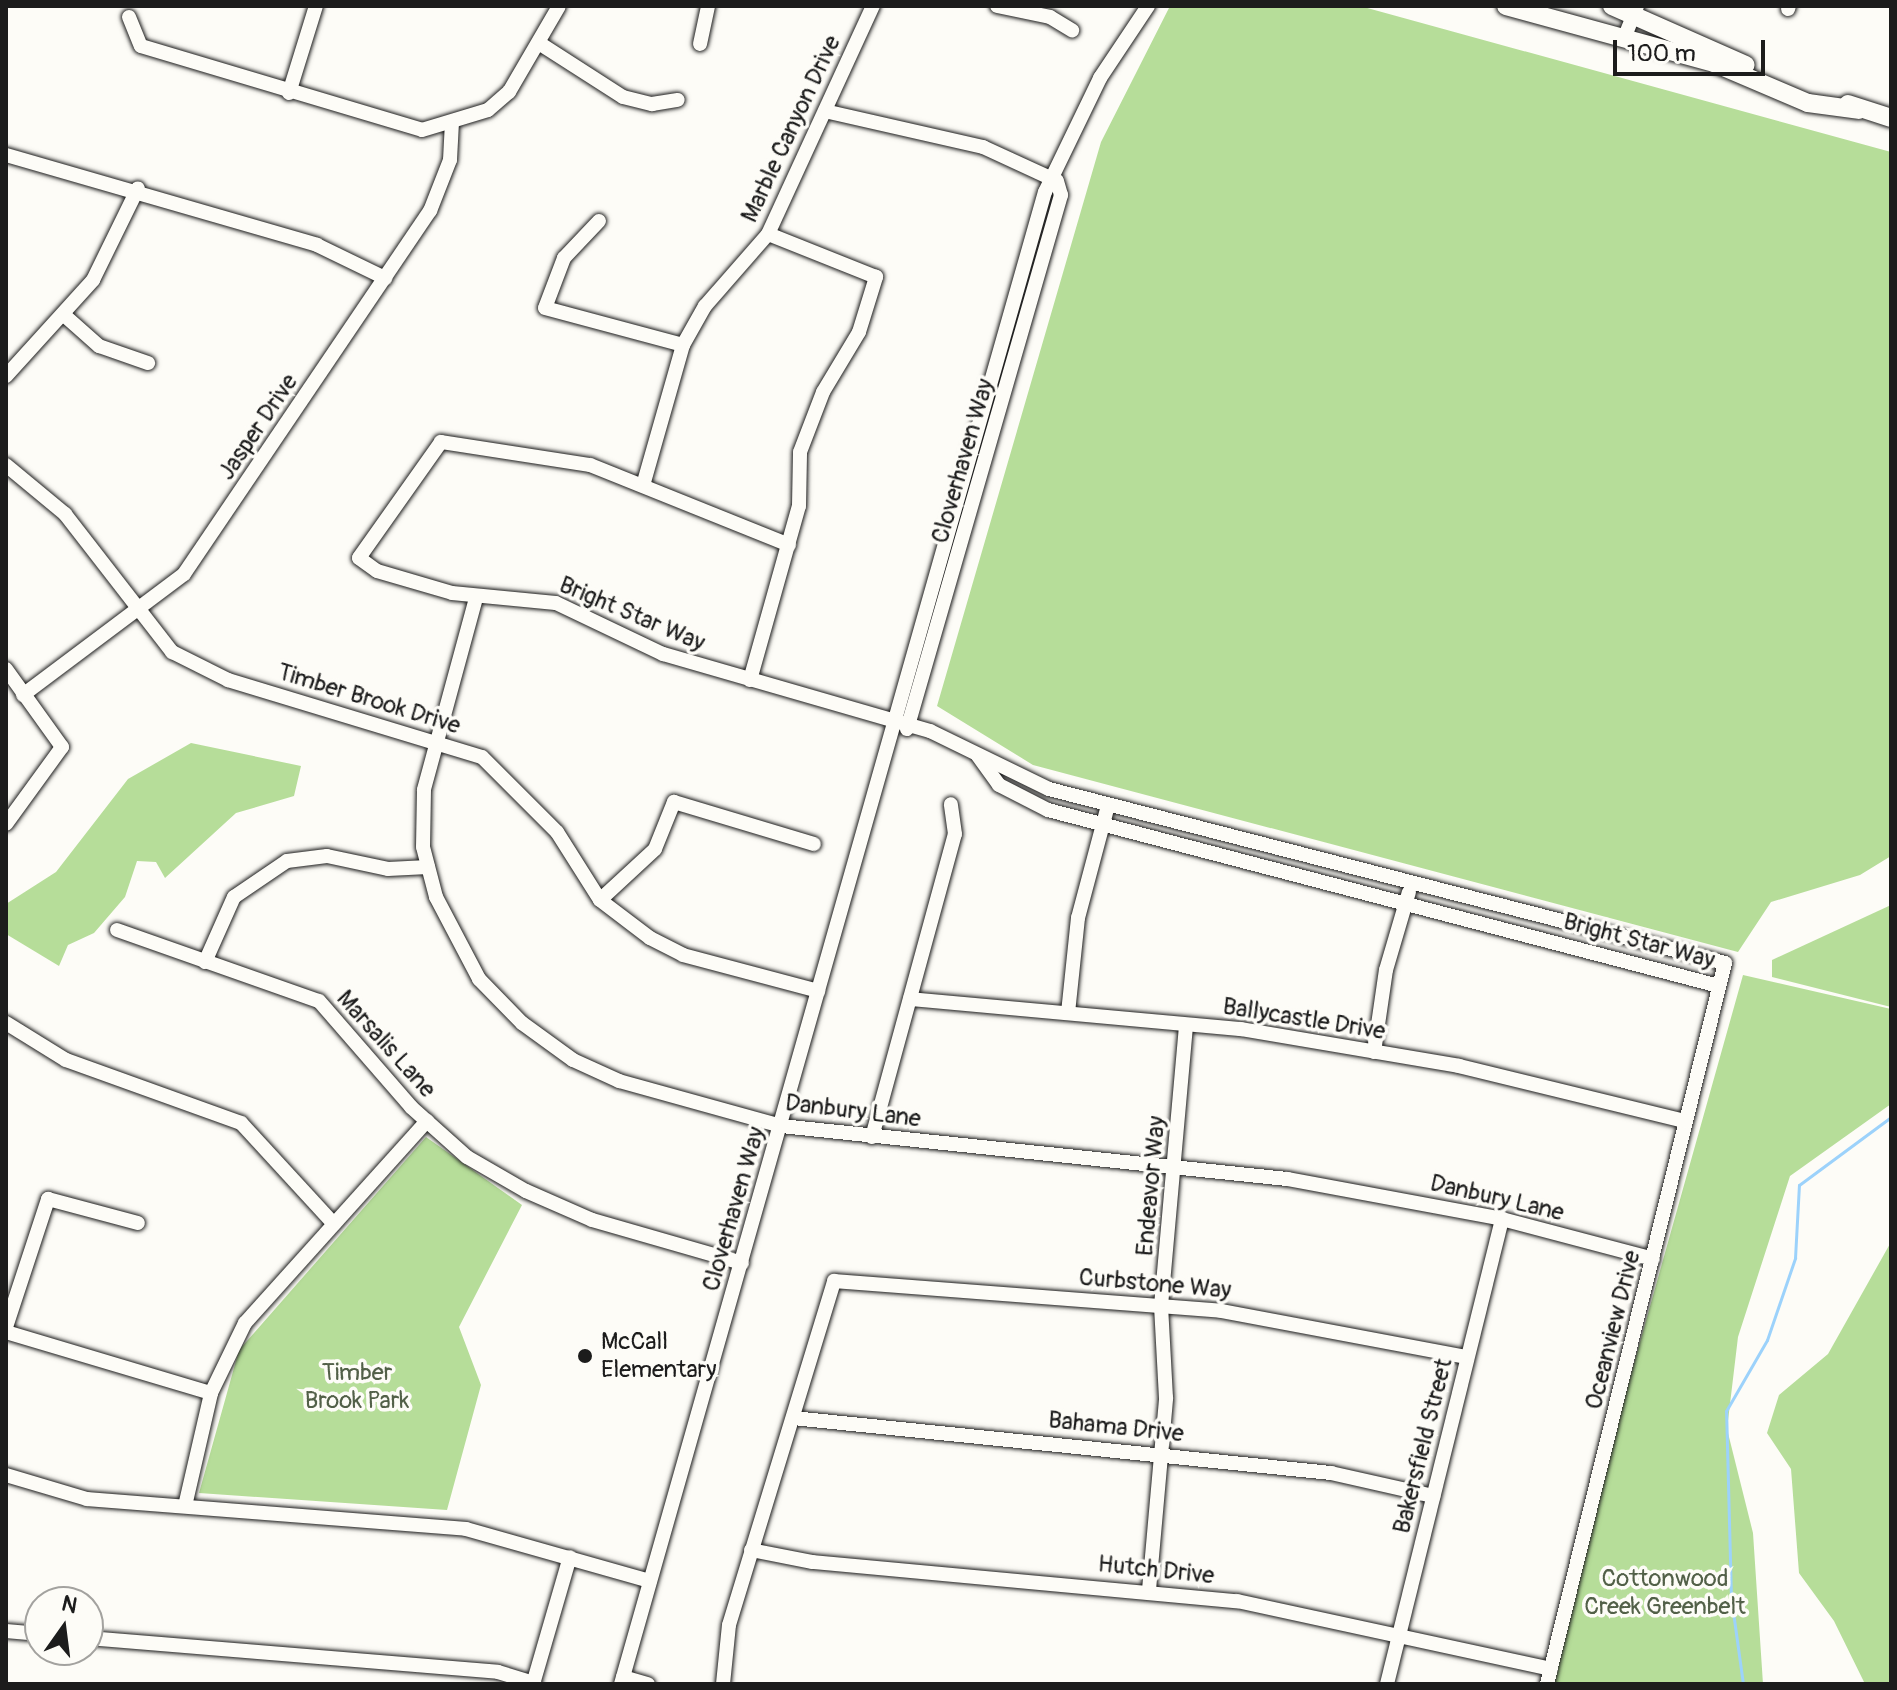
<!DOCTYPE html>
<style>
body{margin:0}
#map{position:relative;width:1897px;height:1690px;overflow:hidden;background:#fdfcf7;font-family:Pangolin,sans-serif}
div>[style]{position:absolute}
.green>*{inset:0;background:#b6dd99}
.stream>*{height:3px;margin:-1.5px;padding:0 1.5px;transform-origin:1.5px;border-radius:1.5px;background:#9cd2fb}
.roads{filter:drop-shadow(0 0 2px #1c1c1c) drop-shadow(0 0 2px #1c1c1c)}
.minor>*{height:14px;margin:-7px;padding:0 7px;transform-origin:7px;border-radius:7px;background:#fdfcf7}
.major>*{height:18px;margin:-9px;padding:0 9px;transform-origin:9px;border-radius:9px;background:#fdfcf7}
.dots>*{width:22px;height:22px;translate:-50% -50%;box-sizing:border-box;border:4px solid #fdfcf7;border-radius:50%}
span{translate:-50% -50%;white-space:nowrap;text-align:center;line-height:1.15;-webkit-text-stroke:7px #fdfcf7;paint-order:stroke}
.street-label{font-size:24px;color:#1c1c1c}
.poi-label{font-size:24px;color:#1c1c1c}
.left{translate:0 -50%;text-align:left}
.park-label{font-size:24px;color:#526048}
.frame{position:absolute;inset:0;border:8px solid #1c1c1c;pointer-events:none}
.north{position:absolute;left:24px;top:1586px;width:80px;height:80px;box-sizing:border-box;background:#fdfcf7;border:2px solid #a3a29f;border-radius:50%;rotate:14deg;font-size:22px;font-weight:700;line-height:32px;text-align:center;color:#1c1c1c}
.north::after{content:'';display:block;margin:auto;width:28px;height:36px;background:#1c1c1c;clip-path:polygon(50% 0,100% 100%,50% 72%,0 100%)}
.scale{position:absolute;left:1613px;top:40px;width:152px;height:36px;box-sizing:border-box;border:4px solid #1c1c1c;border-top:0;padding-left:10px;font-size:24px;line-height:28px;white-space:nowrap;color:#1c1c1c;-webkit-text-stroke:6px #fdfcf7;paint-order:stroke}
</style>
<div id="map">
<div class="green">
<i style="clip-path:polygon(1170px 6px,1360px 6px,1891px 152px,1891px 856px,1860px 875px,1771px 902px,1738px 952px,1033px 765px,937px 706px,1101px 142px)"></i>
<i style="clip-path:polygon(191px 743px,301px 766px,294px 796px,236px 813px,165px 878px,156px 862px,137px 861px,125px 897px,94px 933px,68px 945px,59px 966px,6px 934px,6px 904px,56px 872px,128px 779px)"></i>
<i style="clip-path:polygon(1891px 905px,1891px 1007px,1772px 977px,1772px 960px)"></i>
<i style="clip-path:polygon(1743px 975px,1891px 1009px,1891px 1104px,1790px 1176px,1738px 1337px,1727px 1429px,1753px 1533px,1763px 1684px,1544px 1684px)"></i>
<i style="clip-path:polygon(426px 1137px,522px 1205px,459px 1327px,481px 1385px,447px 1510px,199px 1493px,239px 1350px)"></i>
<i style="clip-path:polygon(1891px 1242px,1891px 1684px,1865px 1684px,1834px 1621px,1799px 1573px,1791px 1469px,1767px 1433px,1779px 1395px,1828px 1354px)"></i>
</div>
<div class="stream">
<i style="left:1743px;top:1684px;width:87px;rotate:-97.9deg"></i>
<i style="left:1731px;top:1598px;width:187px;rotate:-91.5deg"></i>
<i style="left:1726px;top:1411px;width:82px;rotate:-60deg"></i>
<i style="left:1767px;top:1340px;width:87px;rotate:-71.1deg"></i>
<i style="left:1795px;top:1258px;width:73px;rotate:-86.9deg"></i>
<i style="left:1799px;top:1185px;width:114px;rotate:-36.5deg"></i>
</div>
<div class="roads">
<div class="minor">
<i style="left:997px;top:6px;width:54px;rotate:11.7deg"></i>
<i style="left:1050px;top:17px;width:26px;rotate:31deg"></i>
<i style="left:1788px;top:9px;width:3px;rotate:-72deg"></i>
<i style="left:129px;top:17px;width:31px;rotate:68deg"></i>
<i style="left:141px;top:46px;width:293px;rotate:16.6deg"></i>
<i style="left:422px;top:130px;width:69px;rotate:-16.9deg"></i>
<i style="left:488px;top:110px;width:28px;rotate:-41deg"></i>
<i style="left:509px;top:92px;width:99px;rotate:-59.8deg"></i>
<i style="left:1625px;top:36px;width:32px;rotate:-68deg"></i>
<i style="left:700px;top:44px;width:39px;rotate:-78deg"></i>
<i style="left:542px;top:45px;width:96px;rotate:32.7deg"></i>
<i style="left:623px;top:97px;width:30px;rotate:14deg"></i>
<i style="left:652px;top:104px;width:26px;rotate:-9deg"></i>
<i style="left:289px;top:93px;width:91px;rotate:-72.8deg"></i>
<i style="left:829px;top:112px;width:158px;rotate:12.8deg"></i>
<i style="left:983px;top:147px;width:81px;rotate:24.7deg"></i>
<i style="left:6px;top:155px;width:324px;rotate:16.1deg"></i>
<i style="left:317px;top:245px;width:76px;rotate:25.9deg"></i>
<i style="left:599px;top:221px;width:51px;rotate:133.4deg"></i>
<i style="left:564px;top:258px;width:53px;rotate:110.8deg"></i>
<i style="left:545px;top:308px;width:143px;rotate:15deg"></i>
<i style="left:64px;top:315px;width:47px;rotate:41.5deg"></i>
<i style="left:99px;top:346px;width:52px;rotate:19.1deg"></i>
<i style="left:6px;top:376px;width:130px;rotate:-47.8deg"></i>
<i style="left:93px;top:280px;width:102px;rotate:-63.9deg"></i>
<i style="left:6px;top:465px;width:77px;rotate:39.7deg"></i>
<i style="left:65px;top:514px;width:175px;rotate:52.2deg"></i>
<i style="left:172px;top:652px;width:63px;rotate:26.6deg"></i>
<i style="left:228px;top:680px;width:265px;rotate:16.9deg"></i>
<i style="left:482px;top:757px;width:106px;rotate:45deg"></i>
<i style="left:557px;top:832px;width:80px;rotate:57.7deg"></i>
<i style="left:600px;top:900px;width:63px;rotate:37.2deg"></i>
<i style="left:650px;top:938px;width:37px;rotate:27deg"></i>
<i style="left:683px;top:955px;width:140px;rotate:14.9deg"></i>
<i style="left:644px;top:482px;width:142px;rotate:-74.1deg"></i>
<i style="left:683px;top:345px;width:45px;rotate:-60.6deg"></i>
<i style="left:705px;top:306px;width:96px;rotate:-48.8deg"></i>
<i style="left:768px;top:234px;width:251px;rotate:-65.3deg"></i>
<i style="left:789px;top:545px;width:214px;rotate:-158.1deg"></i>
<i style="left:590px;top:465px;width:151px;rotate:-171.2deg"></i>
<i style="left:441px;top:442px;width:142px;rotate:125.3deg"></i>
<i style="left:359px;top:558px;width:22px;rotate:36deg"></i>
<i style="left:377px;top:571px;width:78px;rotate:16.3deg"></i>
<i style="left:452px;top:593px;width:104px;rotate:5.5deg"></i>
<i style="left:556px;top:603px;width:119px;rotate:25.5deg"></i>
<i style="left:663px;top:654px;width:278px;rotate:16.1deg"></i>
<i style="left:930px;top:731px;width:132px;rotate:26deg"></i>
<i style="left:1049px;top:789px;width:698px;rotate:14.43deg"></i>
<i style="left:1725px;top:963px;width:743px;rotate:103.87deg"></i>
<i style="left:476px;top:598px;width:199px;rotate:105.2deg"></i>
<i style="left:424px;top:790px;width:57px;rotate:91deg"></i>
<i style="left:423px;top:847px;width:52px;rotate:75.4deg"></i>
<i style="left:436px;top:897px;width:93px;rotate:62.3deg"></i>
<i style="left:479px;top:979px;width:62px;rotate:45.7deg"></i>
<i style="left:522px;top:1023px;width:63px;rotate:36deg"></i>
<i style="left:573px;top:1060px;width:51px;rotate:24.5deg"></i>
<i style="left:619px;top:1081px;width:168px;rotate:15.5deg"></i>
<i style="left:781px;top:1126px;width:509px;rotate:5.98deg"></i>
<i style="left:1287px;top:1179px;width:219px;rotate:10.5deg"></i>
<i style="left:1502px;top:1219px;width:156px;rotate:14.8deg"></i>
<i style="left:6px;top:669px;width:96px;rotate:54.3deg"></i>
<i style="left:62px;top:747px;width:95px;rotate:126deg"></i>
<i style="left:750px;top:680px;width:181px;rotate:-74.3deg"></i>
<i style="left:799px;top:506px;width:54px;rotate:-88.9deg"></i>
<i style="left:800px;top:452px;width:64px;rotate:-69deg"></i>
<i style="left:823px;top:392px;width:70px;rotate:-59deg"></i>
<i style="left:859px;top:332px;width:58px;rotate:-72.8deg"></i>
<i style="left:876px;top:277px;width:116px;rotate:-158.3deg"></i>
<i style="left:23px;top:695px;width:201px;rotate:-36.9deg"></i>
<i style="left:184px;top:574px;width:439px;rotate:-55.9deg"></i>
<i style="left:430px;top:211px;width:55px;rotate:-68.6deg"></i>
<i style="left:450px;top:160px;width:35px;rotate:-87deg"></i>
<i style="left:907px;top:729px;width:556px;rotate:-73.91deg"></i>
<i style="left:1061px;top:195px;width:15px;rotate:-106deg"></i>
<i style="left:978px;top:756px;width:36px;rotate:54deg"></i>
<i style="left:999px;top:785px;width:55px;rotate:27deg"></i>
<i style="left:1048px;top:810px;width:694px;rotate:14.7deg"></i>
<i style="left:600px;top:900px;width:75px;rotate:-42.8deg"></i>
<i style="left:655px;top:849px;width:51px;rotate:-68deg"></i>
<i style="left:674px;top:802px;width:146px;rotate:16.7deg"></i>
<i style="left:117px;top:930px;width:214px;rotate:19.4deg"></i>
<i style="left:319px;top:1001px;width:140px;rotate:49deg"></i>
<i style="left:411px;top:1107px;width:75px;rotate:41.8deg"></i>
<i style="left:467px;top:1157px;width:68px;rotate:30deg"></i>
<i style="left:526px;top:1191px;width:72px;rotate:23.7deg"></i>
<i style="left:592px;top:1220px;width:156px;rotate:16deg"></i>
<i style="left:205px;top:962px;width:71px;rotate:-66deg"></i>
<i style="left:234px;top:897px;width:64px;rotate:-34.2deg"></i>
<i style="left:287px;top:861px;width:40px;rotate:-7.1deg"></i>
<i style="left:327px;top:856px;width:62px;rotate:12deg"></i>
<i style="left:388px;top:869px;width:40px;rotate:-2.9deg"></i>
<i style="left:910px;top:999px;width:332px;rotate:5.2deg"></i>
<i style="left:1241px;top:1029px;width:221px;rotate:9.6deg"></i>
<i style="left:1459px;top:1066px;width:233px;rotate:13.7deg"></i>
<i style="left:1068px;top:1013px;width:96px;rotate:-84deg"></i>
<i style="left:1078px;top:918px;width:117px;rotate:-75.1deg"></i>
<i style="left:6px;top:1023px;width:70px;rotate:31.7deg"></i>
<i style="left:66px;top:1060px;width:186px;rotate:19.8deg"></i>
<i style="left:241px;top:1123px;width:137px;rotate:47.4deg"></i>
<i style="left:1374px;top:1052px;width:83px;rotate:-81.7deg"></i>
<i style="left:1386px;top:970px;width:81px;rotate:-73.6deg"></i>
<i style="left:872px;top:1137px;width:314px;rotate:-74.7deg"></i>
<i style="left:955px;top:834px;width:30px;rotate:-98deg"></i>
<i style="left:6px;top:1327px;width:135px;rotate:-71.8deg"></i>
<i style="left:48px;top:1199px;width:93px;rotate:14.9deg"></i>
<i style="left:6px;top:1332px;width:214px;rotate:16.6deg"></i>
<i style="left:793px;top:1418px;width:541px;rotate:5.84deg"></i>
<i style="left:1331px;top:1473px;width:105px;rotate:12.7deg"></i>
<i style="left:6px;top:1475px;width:84px;rotate:16.5deg"></i>
<i style="left:87px;top:1499px;width:380px;rotate:4.5deg"></i>
<i style="left:466px;top:1529px;width:191px;rotate:15.8deg"></i>
<i style="left:185px;top:1506px;width:116px;rotate:-77deg"></i>
<i style="left:211px;top:1393px;width:78px;rotate:-64.1deg"></i>
<i style="left:245px;top:1323px;width:272px;rotate:-48deg"></i>
<i style="left:751px;top:1550px;width:63px;rotate:11deg"></i>
<i style="left:813px;top:1562px;width:426px;rotate:5.3deg"></i>
<i style="left:1237px;top:1601px;width:321px;rotate:12.2deg"></i>
<i style="left:1149px;top:1590px;width:193px;rotate:-84.9deg"></i>
<i style="left:1166px;top:1398px;width:92px;rotate:-93.1deg"></i>
<i style="left:1161px;top:1306px;width:282px;rotate:-84.9deg"></i>
<i style="left:6px;top:1631px;width:34px;rotate:5deg"></i>
<i style="left:88px;top:1638px;width:411px;rotate:4.7deg"></i>
<i style="left:498px;top:1672px;width:38px;rotate:17deg"></i>
<i style="left:623px;top:1677px;width:26px;rotate:16deg"></i>
<i style="left:533px;top:1684px;width:132px;rotate:-73.8deg"></i>
<i style="left:621px;top:1684px;width:1551px;rotate:-74.14deg"></i>
<i style="left:1045px;top:192px;width:127px;rotate:-64.2deg"></i>
<i style="left:1100px;top:78px;width:87px;rotate:-56.3deg"></i>
<i style="left:723px;top:1684px;width:59px;rotate:-84.2deg"></i>
<i style="left:729px;top:1625px;width:360px;rotate:-73deg"></i>
<i style="left:834px;top:1281px;width:388px;rotate:4.4deg"></i>
<i style="left:1221px;top:1311px;width:250px;rotate:10.6deg"></i>
<i style="left:1387px;top:1684px;width:479px;rotate:-76.1deg"></i>
</div>
<div class="major">
<i style="left:1506px;top:6px;width:216px;rotate:15.3deg"></i>
<i style="left:1714px;top:63px;width:102px;rotate:23.1deg"></i>
<i style="left:1808px;top:103px;width:51px;rotate:7.8deg"></i>
<i style="left:1612px;top:6px;width:146px;rotate:23.8deg"></i>
<i style="left:1848px;top:104px;width:45px;rotate:18deg"></i>
</div>
</div>
<div class="dots">
<i style="left:585px;top:1356px;background:#1c1c1c"></i>
</div>
<div class="street-label">
<span style="left:791px;top:129px;rotate:-65deg">Marble Canyon Drive</span>
<span style="left:258px;top:427px;rotate:-56deg">Jasper Drive</span>
<span style="left:963px;top:461px;rotate:-74deg">Cloverhaven Way</span>
<span style="left:632px;top:614px;rotate:23deg">Bright Star Way</span>
<span style="left:369px;top:699px;rotate:17deg">Timber Brook Drive</span>
<span style="left:1639px;top:941px;rotate:15deg">Bright Star Way</span>
<span style="left:1304px;top:1019px;rotate:9deg">Ballycastle Drive</span>
<span style="left:386px;top:1044px;rotate:48deg">Marsalis Lane</span>
<span style="left:853px;top:1111px;rotate:7deg">Danbury Lane</span>
<span style="left:1151px;top:1186px;rotate:-85deg">Endeavor Way</span>
<span style="left:1497px;top:1198px;rotate:13deg">Danbury Lane</span>
<span style="left:734px;top:1209px;rotate:-74deg">Cloverhaven Way</span>
<span style="left:1155px;top:1284px;rotate:5deg">Curbstone Way</span>
<span style="left:1613px;top:1330px;rotate:-76deg">Oceanview Drive</span>
<span style="left:1116px;top:1427px;rotate:6deg">Bahama Drive</span>
<span style="left:1423px;top:1446px;rotate:-76deg">Bakersfield Street</span>
<span style="left:1156px;top:1570px;rotate:6deg">Hutch Drive</span>
</div>
<div class="poi-label">
<span class="left" style="left:601px;top:1356px">McCall<br>Elementary</span>
</div>
<div class="park-label">
<span style="left:357px;top:1387px">Timber<br>Brook Park</span>
<span style="left:1665px;top:1593px">Cottonwood<br>Creek Greenbelt</span>
</div>
<div class="frame"></div>
<div class="north">N</div>
<div class="scale">100 m</div>
</div>
